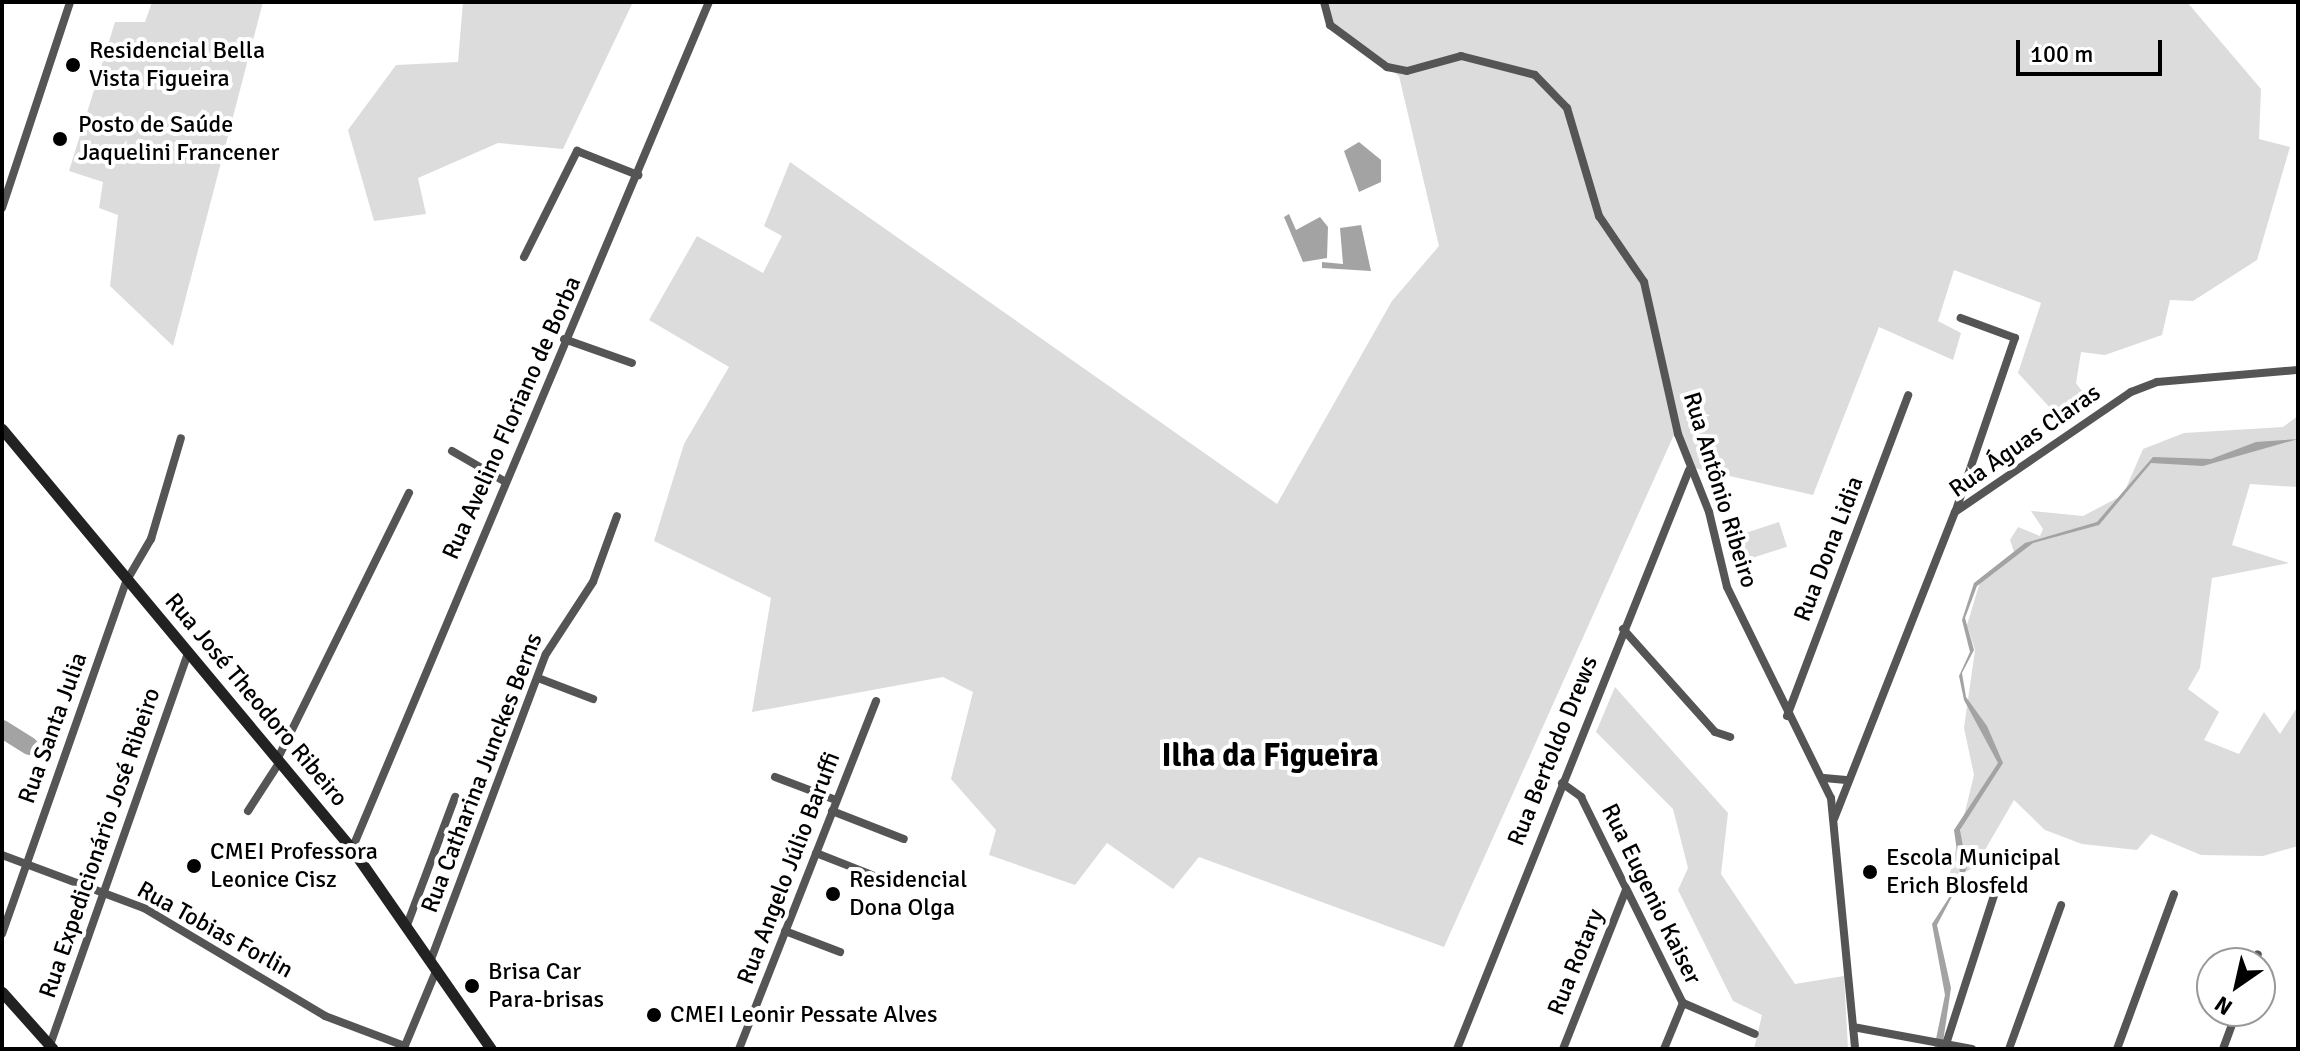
<!DOCTYPE html>
<meta charset="utf-8">
<style>
body{margin:0}
#map{position:relative;width:2300px;height:1051px;overflow:hidden;background:#fff;font-family:Signika,sans-serif}
div>[style]{position:absolute}
.green>*{inset:0;background:#dcdcdc;transform-origin:0 0}
.water>*{inset:0;background:#a3a3a3}
.river>*{height:18px;margin:-9px;padding:0 9px;transform-origin:9px;border-radius:9px;background:#a3a3a3}
.street>*{height:8px;margin:-4px;padding:0 4px;transform-origin:4px;border-radius:4px;background:#555}
.secondary>*{height:11px;margin:-5.5px;padding:0 5.5px;transform-origin:5.5px;border-radius:5.5px;background:#222}
.dots>*{width:22px;height:22px;translate:-50% -50%;box-sizing:border-box;border:4px solid #fff;border-radius:50%}
span{translate:-50% -50%;white-space:nowrap;text-align:center;line-height:1.15;-webkit-text-stroke:8px #fff;paint-order:stroke}
.poi-label{font-size:24px;color:#000}
.left{translate:0 -50%;text-align:left}
.street-label{font-size:24px;color:#000}
.district-label{font-size:32px;color:#000;font-weight:700}
.frame{position:absolute;inset:0;border:4px solid #000;pointer-events:none}
.north{position:absolute;left:2196px;top:947px;width:80px;height:80px;box-sizing:border-box;background:#fff;border:2px solid #999;border-radius:50%;rotate:214deg;font-size:22px;font-weight:700;line-height:32px;text-align:center;color:#000}
.north::after{content:'';display:block;margin:auto;width:28px;height:36px;background:#000;clip-path:polygon(50% 0,100% 100%,50% 72%,0 100%)}
.scale{position:absolute;left:2016px;top:40px;width:146px;height:36px;box-sizing:border-box;border:4px solid #000;border-top:0;padding-left:10px;font-size:24px;line-height:28px;white-space:nowrap;color:#000;-webkit-text-stroke:6px #fff;paint-order:stroke}
</style>
<div id="map">
<div class="green">
<i style="clip-path:polygon(152px 2px,263px 2px,173px 346px,110px 286px,118px 215px,99px 208px,103px 182px,69px 171px,115px 22px,145px 22px)"></i>
<i style="clip-path:polygon(463px 2px,633px 2px,563px 149px,498px 143px,418px 178px,426px 214px,374px 221px,348px 130px,396px 65px,458px 62px)"></i>
<i style="clip-path:polygon(1328px 2px,2187px 2px,2261px 89px,2259px 139px,2290px 147px,2257px 260px,2193px 301px,2170px 300px,2162px 335px,2105px 355px,2081px 352px,2076px 383px,2093px 406px,2066px 425px,2018px 373px,2041px 303px,1954px 270px,1938px 321px,1961px 333px,1953px 360px,1879px 327px,1813px 495px,1690px 467px,1677px 428px,1444px 947px,1199px 857px,1173px 889px,1107px 843px,1075px 885px,989px 855px,996px 830px,951px 779px,973px 692px,943px 677px,752px 712px,771px 598px,654px 541px,684px 444px,729px 367px,649px 320px,697px 236px,763px 273px,782px 236px,764px 226px,790px 162px,1277px 504px,1392px 301px,1439px 246px,1399px 76px,1328px 22px)"></i>
<i style="clip-path:polygon(2298px 416px,2298px 487px,2250px 484px,2232px 545px,2289px 563px,2212px 578px,2200px 668px,2188px 689px,2219px 712px,2204px 740px,2239px 754px,2264px 712px,2280px 734px,2298px 706px,2298px 846px,2263px 856px,2201px 855px,2151px 834px,2137px 850px,2082px 844px,2045px 830px,2014px 800px,1975px 867px,1948px 881px,1974px 775px,1964px 728px,1975px 650px,1967px 625px,1980px 582px,2015px 555px,2010px 540px,2018px 527px,2040px 536px,2043px 529px,2031px 511px,2083px 516px,2123px 495px,2143px 449px,2184px 433px,2283px 427px)"></i>
<i style="left:1779px;top:522px;width:26px;height:53px;rotate:72deg"></i>
<i style="clip-path:polygon(1615px 687px,1728px 813px,1721px 874px,1795px 984px,1844px 976px,1848px 1049px,1754px 1049px,1762px 1015px,1733px 1001px,1678px 890px,1688px 868px,1673px 809px,1596px 732px)"></i>
</div>
<div class="water">
<i style="clip-path:polygon(1359px 142px,1381px 160px,1381px 182px,1359px 192px,1344px 151px)"></i>
<i style="clip-path:polygon(1289px 214px,1296px 230px,1320px 217px,1328px 227px,1327px 258px,1303px 262px,1284px 217px)"></i>
<i style="clip-path:polygon(1361px 225px,1371px 271px,1322px 268px,1322px 262px,1343px 264px,1340px 228px)"></i>
<i style="clip-path:polygon(2298px 439px,2203px 466px,2151px 463px,2099px 525px,2033px 543px,1977px 586px,1965px 618px,1974px 650px,1962px 673px,1966px 697px,1987px 726px,2003px 763px,1960px 830px,1967px 868px,1937px 925px,1951px 988px,1942px 1049px,1934px 1049px,1945px 995px,1932px 924px,1961px 879px,1954px 830px,1998px 763px,1964px 700px,1959px 676px,1970px 652px,1962px 620px,1974px 583px,2025px 543px,2097px 522px,2153px 457px,2211px 459px,2256px 442px)"></i>
</div>
<div class="river">
<i style="left:2px;top:729px;width:32px;rotate:32deg"></i>
</div>
<div class="street">
<i style="left:1324px;top:2px;width:24px;rotate:75deg"></i>
<i style="left:1330px;top:25px;width:71px;rotate:36.4deg"></i>
<i style="left:1387px;top:67px;width:20px;rotate:11deg"></i>
<i style="left:1407px;top:71px;width:56px;rotate:-15.5deg"></i>
<i style="left:1461px;top:56px;width:76px;rotate:14.4deg"></i>
<i style="left:1535px;top:75px;width:46px;rotate:45.9deg"></i>
<i style="left:1567px;top:108px;width:113px;rotate:73.5deg"></i>
<i style="left:1599px;top:216px;width:80px;rotate:55.7deg"></i>
<i style="left:1644px;top:282px;width:156px;rotate:77.4deg"></i>
<i style="left:1678px;top:434px;width:84px;rotate:68.3deg"></i>
<i style="left:1709px;top:512px;width:77px;rotate:76.5deg"></i>
<i style="left:1727px;top:587px;width:235px;rotate:63.8deg"></i>
<i style="left:1831px;top:798px;width:252px;rotate:84.5deg"></i>
<i style="left:2px;top:208px;width:217px;rotate:-71.7deg"></i>
<i style="left:524px;top:257px;width:119px;rotate:-63.4deg"></i>
<i style="left:577px;top:151px;width:66px;rotate:21.5deg"></i>
<i style="left:564px;top:339px;width:72px;rotate:19.4deg"></i>
<i style="left:452px;top:451px;width:60px;rotate:30deg"></i>
<i style="left:1956px;top:510px;width:182px;rotate:-71.1deg"></i>
<i style="left:2015px;top:338px;width:58px;rotate:-159.7deg"></i>
<i style="left:1623px;top:629px;width:138px;rotate:48.2deg"></i>
<i style="left:1715px;top:732px;width:16px;rotate:18deg"></i>
<i style="left:538px;top:678px;width:59px;rotate:20.9deg"></i>
<i style="left:1787px;top:716px;width:343px;rotate:-69.3deg"></i>
<i style="left:277px;top:760px;width:298px;rotate:-63.7deg"></i>
<i style="left:775px;top:777px;width:65px;rotate:20.7deg"></i>
<i style="left:1824px;top:778px;width:25px;rotate:5deg"></i>
<i style="left:1562px;top:783px;width:24px;rotate:36deg"></i>
<i style="left:1581px;top:797px;width:230px;rotate:63.7deg"></i>
<i style="left:1683px;top:1003px;width:78px;rotate:23.3deg"></i>
<i style="left:248px;top:811px;width:57px;rotate:-57.1deg"></i>
<i style="left:832px;top:811px;width:77px;rotate:21.3deg"></i>
<i style="left:1834px;top:819px;width:330px;rotate:-68.5deg"></i>
<i style="left:1955px;top:512px;width:213px;rotate:-34.3deg"></i>
<i style="left:2131px;top:392px;width:28px;rotate:-21deg"></i>
<i style="left:2157px;top:382px;width:142px;rotate:-4.9deg"></i>
<i style="left:352px;top:849px;width:919px;rotate:-67.15deg"></i>
<i style="left:816px;top:853px;width:60px;rotate:21.4deg"></i>
<i style="left:2px;top:855px;width:152px;rotate:20.5deg"></i>
<i style="left:144px;top:908px;width:211px;rotate:30.8deg"></i>
<i style="left:325px;top:1016px;width:85px;rotate:20.6deg"></i>
<i style="left:407px;top:925px;width:137px;rotate:-69.4deg"></i>
<i style="left:785px;top:931px;width:59px;rotate:20.9deg"></i>
<i style="left:2px;top:934px;width:375px;rotate:-70.6deg"></i>
<i style="left:127px;top:580px;width:48px;rotate:-59.7deg"></i>
<i style="left:151px;top:539px;width:105px;rotate:-73.5deg"></i>
<i style="left:430px;top:962px;width:329px;rotate:-69.4deg"></i>
<i style="left:546px;top:654px;width:86px;rotate:-56.9deg"></i>
<i style="left:593px;top:582px;width:70px;rotate:-70deg"></i>
<i style="left:2255px;top:963px;width:9px;rotate:-72deg"></i>
<i style="left:1853px;top:1027px;width:121px;rotate:10.5deg"></i>
<i style="left:1947px;top:1041px;width:166px;rotate:-72.1deg"></i>
<i style="left:50px;top:1045px;width:415px;rotate:-70.6deg"></i>
<i style="left:404px;top:1048px;width:83px;rotate:-67.4deg"></i>
<i style="left:739px;top:1049px;width:374px;rotate:-68.5deg"></i>
<i style="left:1457px;top:1049px;width:624px;rotate:-68.16deg"></i>
<i style="left:1563px;top:1049px;width:171px;rotate:-68.4deg"></i>
<i style="left:1664px;top:1049px;width:50px;rotate:-67.6deg"></i>
<i style="left:2009px;top:1049px;width:153px;rotate:-70.1deg"></i>
<i style="left:2117px;top:1049px;width:165px;rotate:-69.8deg"></i>
<i style="left:2223px;top:1049px;width:40px;rotate:-69.8deg"></i>
</div>
<div class="secondary">
<i style="left:2px;top:429px;width:547px;rotate:50.19deg"></i>
<i style="left:352px;top:849px;width:244px;rotate:55.2deg"></i>
<i style="left:2px;top:992px;width:76px;rotate:48.2deg"></i>
</div>
<div class="dots">
<i style="left:73px;top:65px;background:#000"></i>
<i style="left:60px;top:139px;background:#000"></i>
<i style="left:194px;top:866px;background:#000"></i>
<i style="left:1870px;top:872px;background:#000"></i>
<i style="left:833px;top:894px;background:#000"></i>
<i style="left:472px;top:986px;background:#000"></i>
<i style="left:654px;top:1015px;background:#000"></i>
</div>
<div class="poi-label">
<span class="left" style="left:89px;top:65px">Residencial Bella<br>Vista Figueira</span>
<span class="left" style="left:78px;top:139px">Posto de Saúde<br>Jaquelini Francener</span>
<span class="left" style="left:210px;top:866px">CMEI Professora<br>Leonice Cisz</span>
<span class="left" style="left:1886px;top:872px">Escola Municipal<br>Erich Blosfeld</span>
<span class="left" style="left:849px;top:894px">Residencial<br>Dona Olga</span>
<span class="left" style="left:488px;top:986px">Brisa Car<br>Para-brisas</span>
<span class="left" style="left:670px;top:1015px">CMEI Leonir Pessate Alves</span>
</div>
<div class="street-label">
<span style="left:512px;top:418px;rotate:-66deg">Rua Avelino Floriano de Borba</span>
<span style="left:2025px;top:441px;rotate:-35deg">Rua Águas Claras</span>
<span style="left:1720px;top:490px;rotate:73deg">Rua Antônio Ribeiro</span>
<span style="left:1829px;top:549px;rotate:-69deg">Rua Dona Lidia</span>
<span style="left:256px;top:700px;rotate:50deg">Rua José Theodoro Ribeiro</span>
<span style="left:53px;top:728px;rotate:-70deg">Rua Santa Julia</span>
<span style="left:1553px;top:751px;rotate:-68deg">Rua Bertoldo Drews</span>
<span style="left:482px;top:773px;rotate:-69deg">Rua Catharina Junckes Berns</span>
<span style="left:100px;top:843px;rotate:-71deg">Rua Expedicionário José Ribeiro</span>
<span style="left:789px;top:868px;rotate:-69deg">Rua Angelo Júlio Baruffi</span>
<span style="left:1651px;top:894px;rotate:64deg">Rua Eugenio Kaiser</span>
<span style="left:215px;top:930px;rotate:29deg">Rua Tobias Forlin</span>
<span style="left:1576px;top:962px;rotate:-68deg">Rua Rotary</span>
</div>
<div class="district-label">
<span style="left:1270px;top:756px">Ilha da Figueira</span>
</div>
<div class="frame"></div>
<div class="north">N</div>
<div class="scale">100 m</div>
</div>
